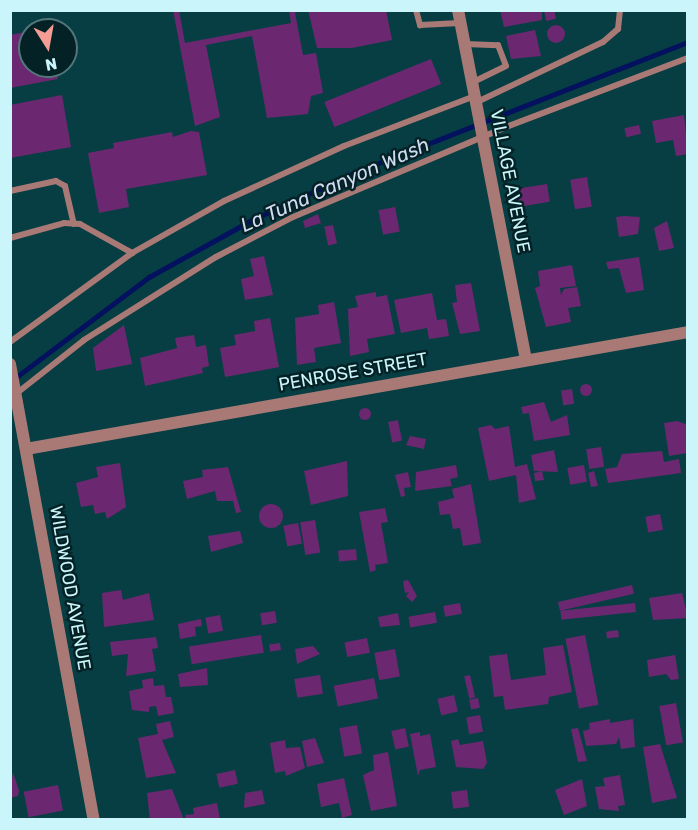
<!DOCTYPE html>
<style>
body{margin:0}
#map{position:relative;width:698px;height:830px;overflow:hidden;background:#073e43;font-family:Rubik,sans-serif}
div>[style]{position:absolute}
.stream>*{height:4.5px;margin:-2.25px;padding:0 2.25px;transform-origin:2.25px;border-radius:2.25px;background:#03115e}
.building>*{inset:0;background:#6b2870;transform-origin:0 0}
.round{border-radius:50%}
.service>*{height:6px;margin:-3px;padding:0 3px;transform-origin:3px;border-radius:3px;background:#a97a75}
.minor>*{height:12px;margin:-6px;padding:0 6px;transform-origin:6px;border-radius:6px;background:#a97a75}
span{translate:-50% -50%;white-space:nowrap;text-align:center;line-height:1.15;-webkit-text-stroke:5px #042226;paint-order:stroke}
.street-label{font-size:18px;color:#caf5fa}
.water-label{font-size:20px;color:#d1dbf2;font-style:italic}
.frame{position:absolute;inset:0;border:12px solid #caf5fa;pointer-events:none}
.north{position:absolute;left:18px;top:18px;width:60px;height:60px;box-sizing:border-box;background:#042226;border:2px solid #53767b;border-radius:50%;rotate:169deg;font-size:16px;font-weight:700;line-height:24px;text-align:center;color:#caf5fa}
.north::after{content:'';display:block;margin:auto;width:21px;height:27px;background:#f59c94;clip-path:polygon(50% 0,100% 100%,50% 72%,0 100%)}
</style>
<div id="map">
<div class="stream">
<i style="left:15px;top:378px;width:168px;rotate:-37deg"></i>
<i style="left:149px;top:277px;width:115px;rotate:-29deg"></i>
<i style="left:250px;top:221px;width:117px;rotate:-24.8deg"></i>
<i style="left:356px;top:172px;width:357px;rotate:-21.4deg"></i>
</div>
<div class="building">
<i style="clip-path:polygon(173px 10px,179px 10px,185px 43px,291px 23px,289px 10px,303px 10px,295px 13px,303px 55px,316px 53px,323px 93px,311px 96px,308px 114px,267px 118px,252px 36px,206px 45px,220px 117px,195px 126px)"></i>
<i style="clip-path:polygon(308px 10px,386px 10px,392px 40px,352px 48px,317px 48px)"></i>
<i style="clip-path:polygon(500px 10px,542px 10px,542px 20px,504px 27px)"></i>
<i style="left:554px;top:10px;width:9px;height:10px;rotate:77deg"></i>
<i class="round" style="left:547px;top:25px;width:18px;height:18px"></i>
<i style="clip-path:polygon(535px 30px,541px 56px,511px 59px,506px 36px)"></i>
<i style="clip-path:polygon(30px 31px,30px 66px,55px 66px,58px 79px,10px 88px,10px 35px)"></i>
<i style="left:431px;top:59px;width:27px;height:115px;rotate:68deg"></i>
<i style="clip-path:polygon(62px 95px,71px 147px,10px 158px,10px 105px)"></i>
<i style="clip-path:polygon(684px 115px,688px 154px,676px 156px,673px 140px,656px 143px,652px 121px)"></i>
<i style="left:639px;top:125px;width:9px;height:15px;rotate:77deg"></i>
<i style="clip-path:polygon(191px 131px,199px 132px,207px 175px,126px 189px,129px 207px,99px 213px,88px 153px,114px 148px,113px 143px,172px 132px,173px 137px)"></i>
<i style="left:587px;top:177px;width:30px;height:17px;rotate:81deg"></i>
<i style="left:547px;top:184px;width:18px;height:31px;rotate:81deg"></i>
<i style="left:395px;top:207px;width:25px;height:17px;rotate:79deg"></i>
<i style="clip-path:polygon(318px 214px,321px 223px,305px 228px,303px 221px)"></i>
<i style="clip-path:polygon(624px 216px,640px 217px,638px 234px,619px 237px,616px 217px)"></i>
<i style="clip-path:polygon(667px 221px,674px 248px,659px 251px,654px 228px)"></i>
<i style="left:333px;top:225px;width:19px;height:9px;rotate:78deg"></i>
<i style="clip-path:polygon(264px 256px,273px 295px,245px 300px,241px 279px,254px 276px,250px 259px)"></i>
<i style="clip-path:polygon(639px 257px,644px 290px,626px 293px,619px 268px,608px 269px,606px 262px)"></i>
<i style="clip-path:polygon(572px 265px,576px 286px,560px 288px,561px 295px,564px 289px,577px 287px,581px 306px,568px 308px,571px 322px,546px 327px,535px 288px,540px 286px,538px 271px)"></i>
<i style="clip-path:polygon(471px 283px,480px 331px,460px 334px,452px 303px,457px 302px,455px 285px)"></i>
<i style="clip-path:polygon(376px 292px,376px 297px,387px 295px,395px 334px,367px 339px,369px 352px,350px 356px,348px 309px,358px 307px,355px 296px)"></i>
<i style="clip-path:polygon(432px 293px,437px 320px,446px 319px,449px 336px,429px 339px,427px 328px,401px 333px,394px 300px)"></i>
<i style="clip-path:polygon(334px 302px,341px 343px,314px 348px,316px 362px,297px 365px,295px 318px,319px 314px,318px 305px)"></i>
<i style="clip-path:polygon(270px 318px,279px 367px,225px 377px,220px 348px,236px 345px,234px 335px,255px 331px,254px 321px)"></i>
<i style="clip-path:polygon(124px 325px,132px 364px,96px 371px,93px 348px)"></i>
<i style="clip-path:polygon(194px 335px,196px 347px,206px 345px,209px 366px,202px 368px,203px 373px,145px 386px,140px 358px,177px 348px,175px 338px)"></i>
<i class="round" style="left:580px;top:384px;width:12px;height:12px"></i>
<i style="left:572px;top:389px;width:15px;height:11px;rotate:82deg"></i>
<i style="clip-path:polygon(544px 402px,551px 422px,567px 415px,570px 435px,534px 441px,529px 413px,523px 414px,521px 407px)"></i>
<i class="round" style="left:359px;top:408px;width:12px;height:12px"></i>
<i style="left:398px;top:420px;width:21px;height:10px;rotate:79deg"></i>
<i style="clip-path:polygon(677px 421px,688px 425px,688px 453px,669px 456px,664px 423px)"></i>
<i style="clip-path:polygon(491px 425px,495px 429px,509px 426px,515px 467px,527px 464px,536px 499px,519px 503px,516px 475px,489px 481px,478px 428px)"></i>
<i style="clip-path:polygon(410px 436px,426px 439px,424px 449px,406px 445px)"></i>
<i style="left:601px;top:447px;width:20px;height:15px;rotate:81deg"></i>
<i style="clip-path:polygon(554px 450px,558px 472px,534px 471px,531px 455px)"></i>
<i style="clip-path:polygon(662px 451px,664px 462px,679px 459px,681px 473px,608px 483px,605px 469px,617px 467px,622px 454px)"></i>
<i style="clip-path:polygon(347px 461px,348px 496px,311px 505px,304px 471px)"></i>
<i style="clip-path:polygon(120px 463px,126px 507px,107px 519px,105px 512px,95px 514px,93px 505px,81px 507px,76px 483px,98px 477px,96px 467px)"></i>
<i style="clip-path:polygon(456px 465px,458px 477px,450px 479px,452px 486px,415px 491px,416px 472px)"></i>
<i style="left:584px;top:465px;width:17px;height:17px;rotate:80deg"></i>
<i style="clip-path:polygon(228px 467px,241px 512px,236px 513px,233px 501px,217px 501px,215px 491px,187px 499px,183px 481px,203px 477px,202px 470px)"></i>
<i style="clip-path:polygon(542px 471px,544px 480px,535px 481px,534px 473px)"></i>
<i style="clip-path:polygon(594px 471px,598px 486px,591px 487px,588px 473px)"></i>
<i style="clip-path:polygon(408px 472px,411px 487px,404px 488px,405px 496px,401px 497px,395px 475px)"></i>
<i style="clip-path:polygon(471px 484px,481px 543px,463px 546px,460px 528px,453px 529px,450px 514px,440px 515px,438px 502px,454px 498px,452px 489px)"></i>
<i class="round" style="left:259px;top:504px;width:24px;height:24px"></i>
<i style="clip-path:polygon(385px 508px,388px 522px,381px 523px,388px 563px,375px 565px,376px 570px,370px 572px,359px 512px)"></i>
<i style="left:660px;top:514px;width:16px;height:15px;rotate:79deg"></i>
<i style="left:315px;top:520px;width:33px;height:15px;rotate:81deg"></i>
<i style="left:298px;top:523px;width:21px;height:15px;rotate:79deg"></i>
<i style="clip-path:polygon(240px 531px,243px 543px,211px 552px,208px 536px)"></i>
<i style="left:356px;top:549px;width:11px;height:18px;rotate:85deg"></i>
<i style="clip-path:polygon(408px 580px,417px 596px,412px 602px,406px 596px,409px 592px,405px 593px,403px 581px)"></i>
<i style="left:632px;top:585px;width:9px;height:76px;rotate:77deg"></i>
<i style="clip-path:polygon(121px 590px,123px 600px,149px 593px,154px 620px,104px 627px,102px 593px)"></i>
<i style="clip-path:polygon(682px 593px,688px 618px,653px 620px,649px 598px)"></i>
<i style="left:460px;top:603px;width:11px;height:17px;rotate:80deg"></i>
<i style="left:635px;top:603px;width:9px;height:75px;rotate:84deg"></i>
<i style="left:275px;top:611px;width:12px;height:15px;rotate:81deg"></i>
<i style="left:435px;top:612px;width:11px;height:27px;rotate:80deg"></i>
<i style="clip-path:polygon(398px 613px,400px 625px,380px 627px,378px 617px)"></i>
<i style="left:220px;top:615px;width:16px;height:15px;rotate:79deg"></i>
<i style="clip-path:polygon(201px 619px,202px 626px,195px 627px,196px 636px,180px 639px,178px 624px)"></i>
<i style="left:618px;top:630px;width:7px;height:12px;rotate:82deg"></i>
<i style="left:261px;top:635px;width:18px;height:73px;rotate:81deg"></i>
<i style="left:585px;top:635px;width:71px;height:20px;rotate:79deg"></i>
<i style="clip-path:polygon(156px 637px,158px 648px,152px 649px,156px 671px,126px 676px,128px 654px,112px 656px,110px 642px)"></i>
<i style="left:367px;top:638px;width:15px;height:23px;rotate:79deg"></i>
<i style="left:280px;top:643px;width:7px;height:11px;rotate:82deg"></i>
<i style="clip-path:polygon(563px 645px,572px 692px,549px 697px,548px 704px,505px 710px,503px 696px,494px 697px,489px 656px,507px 654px,511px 680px,546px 675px,543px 648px)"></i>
<i style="clip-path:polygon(313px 646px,320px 654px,297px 664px,295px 649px)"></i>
<i style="left:395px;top:649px;width:28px;height:21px;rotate:80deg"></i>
<i style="clip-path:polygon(675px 655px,679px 679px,671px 680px,666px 674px,649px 677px,647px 660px)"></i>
<i style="clip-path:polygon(207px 668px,208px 685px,180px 687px,178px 674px)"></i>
<i style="left:320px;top:675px;width:19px;height:26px;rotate:81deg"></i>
<i style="left:470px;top:675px;width:23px;height:6px;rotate:77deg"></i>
<i style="clip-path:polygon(153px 678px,154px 686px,164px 685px,166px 697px,171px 697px,174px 713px,158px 716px,156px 706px,149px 707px,149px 712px,132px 710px,129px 691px,143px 688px,142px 680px)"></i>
<i style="left:374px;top:678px;width:21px;height:41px;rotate:79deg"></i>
<i style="left:454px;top:695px;width:17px;height:17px;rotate:77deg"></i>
<i style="left:478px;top:698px;width:10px;height:9px;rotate:79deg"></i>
<i style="left:676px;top:703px;width:40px;height:17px;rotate:80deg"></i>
<i style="left:480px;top:715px;width:17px;height:14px;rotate:80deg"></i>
<i style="clip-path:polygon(610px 719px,610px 723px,633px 719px,635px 747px,621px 749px,619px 737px,616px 744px,586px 746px,583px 731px,590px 729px,589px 723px)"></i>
<i style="clip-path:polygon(170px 721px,174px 737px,162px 740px,176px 773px,146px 778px,138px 738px,158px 734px,156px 724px)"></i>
<i style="left:357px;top:725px;width:29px;height:18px;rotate:80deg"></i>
<i style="left:405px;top:728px;width:19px;height:14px;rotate:78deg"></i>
<i style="clip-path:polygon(578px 728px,587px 761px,578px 762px,571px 729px)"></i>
<i style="clip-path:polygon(420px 732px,420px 736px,430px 734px,436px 767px,420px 770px,418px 776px,410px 734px)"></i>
<i style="clip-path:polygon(315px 738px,324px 763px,307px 767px,302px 741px)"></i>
<i style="clip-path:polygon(458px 739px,460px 745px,483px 741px,487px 763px,483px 769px,456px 767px,451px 741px)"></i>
<i style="clip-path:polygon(285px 740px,286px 748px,300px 747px,305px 768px,286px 776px,285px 771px,275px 773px,270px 743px)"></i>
<i style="clip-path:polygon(660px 744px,677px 798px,652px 803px,643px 747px)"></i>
<i style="clip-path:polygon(388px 752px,397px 806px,371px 811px,363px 775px,374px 770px,373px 755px)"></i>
<i style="left:235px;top:770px;width:14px;height:19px;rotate:78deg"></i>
<i style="clip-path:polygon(13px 772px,19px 791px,18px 796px,10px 798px)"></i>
<i style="clip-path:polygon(620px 775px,625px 805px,618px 806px,619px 811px,599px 809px,595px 787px,605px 786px,603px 778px)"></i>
<i style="clip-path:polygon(344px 778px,352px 815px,342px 818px,339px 803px,321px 807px,317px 784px)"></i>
<i style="clip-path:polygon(582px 779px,587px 806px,564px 815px,555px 790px)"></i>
<i style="left:58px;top:785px;width:26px;height:35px;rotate:79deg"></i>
<i style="clip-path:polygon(172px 789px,184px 820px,150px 820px,147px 793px)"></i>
<i style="clip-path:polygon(262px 790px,265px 804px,244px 808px,245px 793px)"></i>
<i style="left:467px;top:790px;width:17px;height:16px;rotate:83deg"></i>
<i style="clip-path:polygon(217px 803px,220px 820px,186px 820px,185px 815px,194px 814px,193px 808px)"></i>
</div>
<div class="service">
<i style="left:416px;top:10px;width:16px;rotate:75deg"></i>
<i style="left:420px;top:25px;width:40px;rotate:-2.9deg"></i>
<i style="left:465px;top:44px;width:33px;rotate:2deg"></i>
<i style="left:498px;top:45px;width:22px;rotate:69deg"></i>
<i style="left:506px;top:66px;width:37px;rotate:154deg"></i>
<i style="left:477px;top:102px;width:140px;rotate:-25.5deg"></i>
<i style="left:603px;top:42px;width:20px;rotate:-41deg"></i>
<i style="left:618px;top:29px;width:19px;rotate:-84deg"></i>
<i style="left:10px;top:191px;width:47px;rotate:-12.3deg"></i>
<i style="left:56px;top:181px;width:10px;rotate:29deg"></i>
<i style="left:65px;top:186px;width:39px;rotate:77deg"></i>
<i style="left:10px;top:238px;width:56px;rotate:-15.5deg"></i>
<i style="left:64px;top:223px;width:16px;rotate:4deg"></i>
<i style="left:80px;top:224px;width:60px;rotate:29.1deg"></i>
<i style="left:10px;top:342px;width:151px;rotate:-36.1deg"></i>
<i style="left:132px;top:253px;width:106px;rotate:-29.5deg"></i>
<i style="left:224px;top:201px;width:132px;rotate:-24.6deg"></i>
<i style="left:344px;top:146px;width:140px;rotate:-20.9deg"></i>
<i style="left:17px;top:393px;width:85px;rotate:-38.3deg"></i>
<i style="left:84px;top:340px;width:156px;rotate:-32.2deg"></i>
<i style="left:216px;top:257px;width:87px;rotate:-27.5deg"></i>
<i style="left:293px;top:217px;width:231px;rotate:-22.9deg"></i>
<i style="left:506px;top:127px;width:195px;rotate:-20.8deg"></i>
</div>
<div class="minor">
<i style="left:458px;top:10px;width:356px;rotate:79deg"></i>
<i style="left:10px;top:364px;width:464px;rotate:79.6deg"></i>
<i style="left:26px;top:449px;width:672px;rotate:-10.02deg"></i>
</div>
<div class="street-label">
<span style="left:510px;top:181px;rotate:79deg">VILLAGE AVENUE</span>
<span style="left:353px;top:372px;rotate:-10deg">PENROSE STREET</span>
<span style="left:70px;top:588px;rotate:80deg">WILDWOOD AVENUE</span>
</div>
<div class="water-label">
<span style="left:335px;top:185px;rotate:-24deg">La Tuna Canyon Wash</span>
</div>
<div class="frame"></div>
<div class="north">N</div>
</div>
